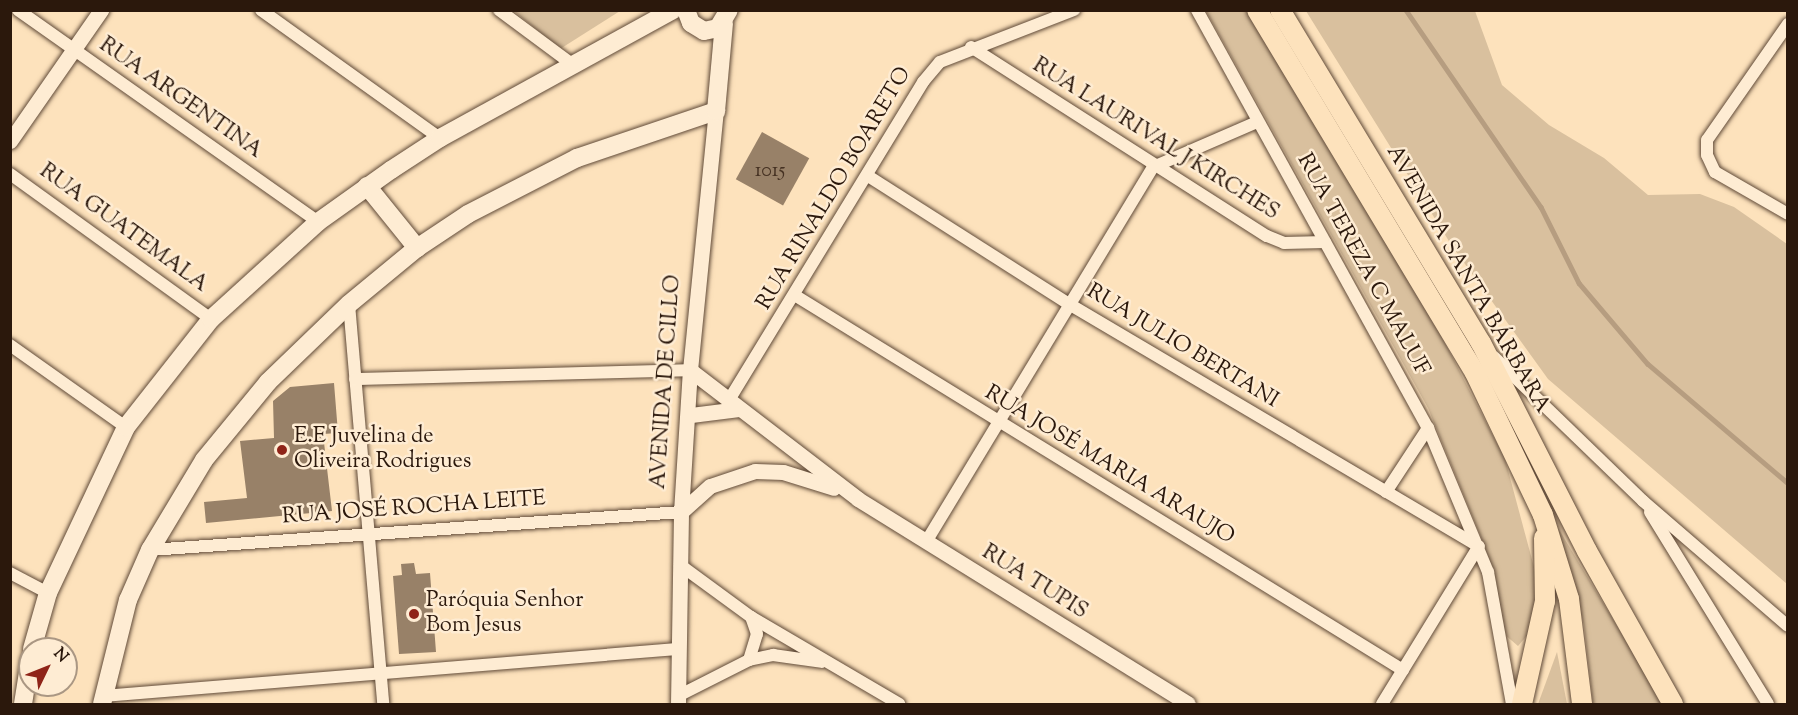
<!DOCTYPE html>
<meta charset="utf-8">
<style>
body{margin:0}
#map{position:relative;width:1798px;height:715px;overflow:hidden;background:#fde2bc;font-family:"Sorts Mill Goudy",serif}
div>[style]{position:absolute}
.green>*{inset:0;background:#d9c09e}
.stream>*{height:4.5px;margin:-2.25px;padding:0 2.25px;transform-origin:2.25px;border-radius:2.25px;background:#b69d80}
.building>*{inset:0;background:#988168;transform-origin:0 0}
.roads{filter:drop-shadow(0 0 2px #604a38) drop-shadow(0 0 2px #604a38)}
.minor>*{height:12px;margin:-6px;padding:0 6px;transform-origin:6px;border-radius:6px;background:#feecd3}
.tertiary>*{height:15px;margin:-7.5px;padding:0 7.5px;transform-origin:7.5px;border-radius:7.5px;background:#feecd3}
.secondary>*{height:18px;margin:-9px;padding:0 9px;transform-origin:9px;border-radius:9px;background:#feecd3}
.primary>*{height:20px;margin:-10px;padding:0 10px;transform-origin:10px;border-radius:10px;background:#fde2bc}
.dots>*{width:16px;height:16px;translate:-50% -50%;box-sizing:border-box;border:3px solid #feecd3;border-radius:50%}
span{translate:-50% -50%;white-space:nowrap;text-align:center;line-height:1.15;-webkit-text-stroke:5px #feecd3;paint-order:stroke}
.number-label{font-size:20px;color:#463223}
.number-label span{-webkit-text-stroke-width:0}
.street-label{font-size:22px;color:#2b180c}
.poi-label{font-size:22px;color:#2b180c}
.left{translate:0 -50%;text-align:left}
.frame{position:absolute;inset:0;border:12px solid #2b180c;pointer-events:none}
.north{position:absolute;left:18px;top:637px;width:60px;height:60px;box-sizing:border-box;background:#feecd3;border:2px solid #aa9783;border-radius:50%;rotate:47deg;font-size:16px;font-weight:700;line-height:24px;text-align:center;color:#2b180c}
.north::after{content:'';display:block;margin:auto;width:21px;height:27px;background:#8f2418;clip-path:polygon(50% 0,100% 100%,50% 72%,0 100%)}
</style>
<div id="map">
<div class="green">
<i style="clip-path:polygon(514px 11px,620px 11px,560px 49px)"></i>
<i style="clip-path:polygon(1206px 11px,1255px 11px,1416px 287px,1505px 459px,1538px 582px,1531px 631px,1518px 646px,1504px 634px,1485px 547px,1428px 408px)"></i>
<i style="clip-path:polygon(1306px 11px,1475px 11px,1502px 85px,1549px 125px,1604px 158px,1648px 195px,1700px 194px,1734px 207px,1787px 244px,1787px 584px,1548px 379px,1452px 246px)"></i>
<i style="clip-path:polygon(1558px 528px,1632px 651px,1663px 704px,1593px 704px,1584px 625px)"></i>
<i style="clip-path:polygon(1557px 652px,1567px 704px,1538px 704px)"></i>
</div>
<div class="stream">
<i style="left:1406px;top:10px;width:239px;rotate:55.6deg"></i>
<i style="left:1541px;top:207px;width:85px;rotate:63.4deg"></i>
<i style="left:1579px;top:283px;width:106px;rotate:49.6deg"></i>
<i style="left:1648px;top:364px;width:184px;rotate:40.4deg"></i>
</div>
<div class="building">
<i style="left:762px;top:132px;width:54px;height:54px;rotate:29deg"></i>
<i style="clip-path:polygon(334px 383px,338px 433px,323px 434px,332px 511px,206px 523px,204px 502px,247px 498px,240px 441px,274px 438px,273px 401px,290px 387px)"></i>
<i style="clip-path:polygon(414px 563px,416px 574px,430px 573px,436px 652px,399px 654px,393px 576px,402px 575px,401px 564px)"></i>
</div>
<div class="roads">
<div class="minor">
<i style="left:18px;top:10px;width:367px;rotate:35.2deg"></i>
<i style="left:261px;top:10px;width:220px;rotate:35.6deg"></i>
<i style="left:499px;top:10px;width:92px;rotate:36.6deg"></i>
<i style="left:1197px;top:10px;width:478px;rotate:61.1deg"></i>
<i style="left:1428px;top:428px;width:156px;rotate:67.4deg"></i>
<i style="left:1488px;top:572px;width:134px;rotate:79.7deg"></i>
<i style="left:1788px;top:24px;width:141px;rotate:124.9deg"></i>
<i style="left:1707px;top:140px;width:15px;rotate:90deg"></i>
<i style="left:1707px;top:155px;width:19px;rotate:65deg"></i>
<i style="left:1715px;top:172px;width:84px;rotate:29.9deg"></i>
<i style="left:971px;top:47px;width:351px;rotate:32.6deg"></i>
<i style="left:1267px;top:236px;width:18px;rotate:22deg"></i>
<i style="left:1284px;top:243px;width:41px;rotate:-1.4deg"></i>
<i style="left:10px;top:174px;width:248px;rotate:35.8deg"></i>
<i style="left:868px;top:176px;width:238px;rotate:32.5deg"></i>
<i style="left:1069px;top:304px;width:476px;rotate:30.6deg"></i>
<i style="left:796px;top:296px;width:713px;rotate:31.64deg"></i>
<i style="left:349px;top:304px;width:401px;rotate:85.1deg"></i>
<i style="left:10px;top:345px;width:142px;rotate:35.3deg"></i>
<i style="left:1494px;top:357px;width:207px;rotate:44deg"></i>
<i style="left:1643px;top:501px;width:191px;rotate:40.8deg"></i>
<i style="left:355px;top:379px;width:335px;rotate:-1.5deg"></i>
<i style="left:729px;top:400px;width:373px;rotate:-58.6deg"></i>
<i style="left:923px;top:82px;width:26px;rotate:-50deg"></i>
<i style="left:940px;top:62px;width:144px;rotate:-21.2deg"></i>
<i style="left:1386px;top:492px;width:77px;rotate:-56.7deg"></i>
<i style="left:1650px;top:512px;width:225px;rotate:58.4deg"></i>
<i style="left:926px;top:542px;width:438px;rotate:-58.8deg"></i>
<i style="left:1153px;top:167px;width:113px;rotate:-23.4deg"></i>
<i style="left:150px;top:550px;width:532px;rotate:-4.09deg"></i>
<i style="left:680px;top:565px;width:88px;rotate:36.2deg"></i>
<i style="left:751px;top:617px;width:172px;rotate:30.4deg"></i>
<i style="left:10px;top:573px;width:43px;rotate:27.8deg"></i>
<i style="left:749px;top:660px;width:27px;rotate:-73deg"></i>
<i style="left:757px;top:634px;width:18px;rotate:-109deg"></i>
<i style="left:103px;top:696px;width:576px;rotate:-4.68deg"></i>
<i style="left:678px;top:696px;width:80px;rotate:-26.9deg"></i>
<i style="left:749px;top:660px;width:25px;rotate:-12deg"></i>
<i style="left:773px;top:655px;width:49px;rotate:8.1deg"></i>
<i style="left:1382px;top:704px;width:185px;rotate:-58.5deg"></i>
</div>
<div class="tertiary">
<i style="left:10px;top:141px;width:160px;rotate:-55.2deg"></i>
<i style="left:690px;top:370px;width:212px;rotate:37.5deg"></i>
<i style="left:858px;top:499px;width:388px;rotate:31.8deg"></i>
<i style="left:691px;top:415px;width:48px;rotate:-7.1deg"></i>
<i style="left:681px;top:512px;width:39px;rotate:-42deg"></i>
<i style="left:710px;top:486px;width:47px;rotate:-18.4deg"></i>
<i style="left:755px;top:471px;width:28px;rotate:2deg"></i>
<i style="left:783px;top:472px;width:53px;rotate:17.4deg"></i>
<i style="left:678px;top:704px;width:192px;rotate:-89.1deg"></i>
<i style="left:681px;top:512px;width:142px;rotate:-86.4deg"></i>
<i style="left:690px;top:370px;width:260px;rotate:-84.3deg"></i>
</div>
<div class="secondary">
<i style="left:686px;top:10px;width:14px;rotate:69deg"></i>
<i style="left:691px;top:23px;width:15px;rotate:32deg"></i>
<i style="left:704px;top:31px;width:14px;rotate:-12deg"></i>
<i style="left:718px;top:28px;width:21px;rotate:-59deg"></i>
<i style="left:367px;top:186px;width:80px;rotate:51.1deg"></i>
<i style="left:32px;top:649px;width:58px;rotate:-74.1deg"></i>
<i style="left:48px;top:593px;width:183px;rotate:-64.8deg"></i>
<i style="left:126px;top:427px;width:137px;rotate:-51.8deg"></i>
<i style="left:211px;top:319px;width:144px;rotate:-42.2deg"></i>
<i style="left:318px;top:222px;width:90px;rotate:-35.5deg"></i>
<i style="left:391px;top:170px;width:59px;rotate:-33.1deg"></i>
<i style="left:440px;top:138px;width:266px;rotate:-28.8deg"></i>
<i style="left:23px;top:704px;width:45px;rotate:-81deg"></i>
<i style="left:102px;top:704px;width:107px;rotate:-76deg"></i>
<i style="left:128px;top:600px;width:55px;rotate:-66.3deg"></i>
<i style="left:150px;top:550px;width:105px;rotate:-59deg"></i>
<i style="left:204px;top:460px;width:101px;rotate:-50.6deg"></i>
<i style="left:268px;top:382px;width:112px;rotate:-43.9deg"></i>
<i style="left:349px;top:304px;width:88px;rotate:-39.5deg"></i>
<i style="left:417px;top:248px;width:61px;rotate:-33.7deg"></i>
<i style="left:468px;top:214px;width:123px;rotate:-27.2deg"></i>
<i style="left:577px;top:158px;width:147px;rotate:-18.7deg"></i>
<i style="left:716px;top:111px;width:88px;rotate:-84.8deg"></i>
</div>
<div class="primary">
<i style="left:1257px;top:10px;width:423px;rotate:59deg"></i>
<i style="left:1475px;top:373px;width:157px;rotate:64.4deg"></i>
<i style="left:1543px;top:515px;width:88px;rotate:72.8deg"></i>
<i style="left:1569px;top:599px;width:106px;rotate:82.9deg"></i>
<i style="left:1280px;top:10px;width:389px;rotate:58.9deg"></i>
<i style="left:1481px;top:343px;width:233px;rotate:63deg"></i>
<i style="left:1587px;top:551px;width:176px;rotate:60.7deg"></i>
<i style="left:1522px;top:704px;width:106px;rotate:-77.4deg"></i>
<i style="left:1545px;top:601px;width:63px;rotate:-90.9deg"></i>
</div>
</div>
<div class="dots">
<i style="left:282px;top:450px;background:#8f2418"></i>
<i style="left:414px;top:614px;background:#8f2418"></i>
</div>
<div class="number-label">
<span style="left:770px;top:171px">1015</span>
</div>
<div class="street-label">
<span style="left:180px;top:99px;rotate:35deg">RUA ARGENTINA</span>
<span style="left:1155px;top:140px;rotate:32deg">RUA LAURIVAL J KIRCHES</span>
<span style="left:835px;top:189px;rotate:-59deg">RUA RINALDO BOARETO</span>
<span style="left:123px;top:229px;rotate:36deg">RUA GUATEMALA</span>
<span style="left:1362px;top:265px;rotate:61deg">RUA TEREZA C MALUF</span>
<span style="left:1467px;top:280px;rotate:60deg">AVENIDA SANTA BÁRBARA</span>
<span style="left:1182px;top:347px;rotate:31deg">RUA JULIO BERTANI</span>
<span style="left:667px;top:382px;rotate:-86deg">AVENIDA DE CILLO</span>
<span style="left:1109px;top:466px;rotate:31deg">RUA JOSÉ MARIA ARAUJO</span>
<span style="left:414px;top:509px;rotate:-4deg">RUA JOSÉ ROCHA LEITE</span>
<span style="left:1034px;top:583px;rotate:32deg">RUA TUPIS</span>
</div>
<div class="poi-label">
<span class="left" style="left:294px;top:450px">E.E Juvelina de<br>Oliveira Rodrigues</span>
<span class="left" style="left:426px;top:614px">Paróquia Senhor<br>Bom Jesus</span>
</div>
<div class="frame"></div>
<div class="north">N</div>
</div>
